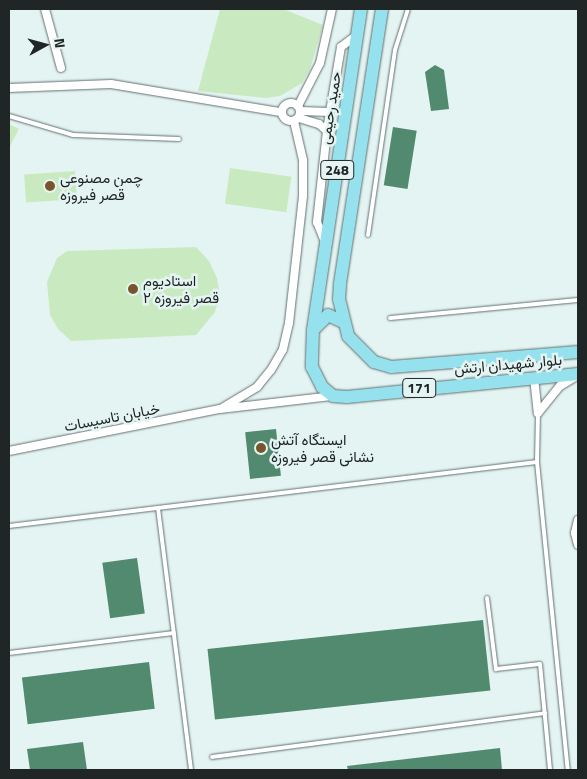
<!DOCTYPE html>
<meta charset="utf-8">
<style>
body{margin:0}
#map{position:relative;width:587px;height:779px;overflow:hidden;background:#e4f4f2;font-family:"Titillium Web",Vazirmatn,sans-serif}
div>[style]{position:absolute}
.green>*{inset:0;background:#c9eac0;transform-origin:0 0}
.building>*{inset:0;background:#528a6f;transform-origin:0 0}
.roads{filter:drop-shadow(0 0 1px #63716f) drop-shadow(0 0 1px #63716f)}
.lane>*{height:4px;margin:-2px;padding:0 2px;transform-origin:2px;border-radius:2px;background:#fff}
.street>*{height:8px;margin:-4px;padding:0 4px;transform-origin:4px;border-radius:4px;background:#fff}
.street>.ring{margin:-4px;padding:0;box-sizing:content-box;background:none;border:8px solid #fff;border-radius:50%}
.primary>*{height:12px;margin:-6px;padding:0 6px;transform-origin:6px;border-radius:6px;background:#95e2ee}
.dots>*{width:14px;height:14px;translate:-50% -50%;box-sizing:border-box;border:2px solid #e4f4f2;border-radius:50%}
span{translate:-50% -50%;white-space:nowrap;text-align:center;line-height:1.15;-webkit-text-stroke:5px #e4f4f2;paint-order:stroke}
.shield-label span{padding:1px 4px;background:#e4f4f2;border:1px solid;border-radius:4px;-webkit-text-stroke-width:0}
.shield-label{font-size:14px;color:#202625;font-weight:700}
.street-label{font-size:15px;color:#202625}
.poi-label{font-size:15px;color:#202625}
.left{translate:0 -50%;text-align:left}
.frame{position:absolute;inset:0;border:10px solid #202625;pointer-events:none}
.north{position:absolute;left:20px;top:20px;width:50px;height:50px;-webkit-text-stroke:4px #e4f4f2;paint-order:stroke;rotate:83deg;font-size:14px;font-weight:700;line-height:20px;text-align:center;color:#202625}
.north::after{content:'';display:block;margin:auto;width:18px;height:22px;background:#202625;clip-path:polygon(50% 0,100% 100%,50% 72%,0 100%)}
</style>
<div id="map">
<div class="green">
<i style="clip-path:polygon(220px 9px,283px 9px,323px 25px,310px 69px,302px 83px,280px 96px,265px 98px,198px 91px)"></i>
<i style="left:9px;top:124px;width:11px;height:214px;rotate:27deg"></i>
<i style="left:230px;top:168px;width:62px;height:36px;rotate:8deg"></i>
<i style="left:75px;top:171px;width:28px;height:51px;rotate:86deg"></i>
<i style="clip-path:polygon(196px 247px,209px 261px,217px 278px,220px 295px,215px 312px,196px 335px,71px 341px,58px 329px,50px 315px,47px 282px,57px 258px,67px 251px)"></i>
</div>
<div class="building">
<i style="clip-path:polygon(435px 65px,444px 70px,449px 109px,431px 111px,425px 72px)"></i>
<i style="left:393px;top:127px;width:24px;height:59px;rotate:9deg"></i>
<i style="left:276px;top:429px;width:47px;height:31px;rotate:84deg"></i>
<i style="left:137px;top:558px;width:56px;height:35px;rotate:82deg"></i>
<i style="left:483px;top:620px;width:71px;height:277px;rotate:84deg"></i>
<i style="left:149px;top:662px;width:47px;height:128px;rotate:83deg"></i>
<i style="clip-path:polygon(83px 742px,87px 770px,30px 770px,27px 749px)"></i>
<i style="clip-path:polygon(500px 748px,502px 770px,348px 770px,347px 766px)"></i>
</div>
<div class="roads">
<div class="lane">
<i style="left:9px;top:116px;width:67px;rotate:16.5deg"></i>
<i style="left:73px;top:135px;width:106px;rotate:2.2deg"></i>
<i style="left:368px;top:235px;width:187px;rotate:-81.7deg"></i>
<i style="left:395px;top:50px;width:43px;rotate:-72.4deg"></i>
<i style="left:390px;top:318px;width:189px;rotate:-5.5deg"></i>
<i style="left:538px;top:413px;width:49px;rotate:91.2deg"></i>
<i style="left:537px;top:462px;width:310px;rotate:84.3deg"></i>
<i style="left:158px;top:508px;width:264px;rotate:82.8deg"></i>
<i style="left:9px;top:526px;width:532px;rotate:-6.91deg"></i>
<i style="left:487px;top:598px;width:72px;rotate:82.8deg"></i>
<i style="left:496px;top:669px;width:44px;rotate:-6.5deg"></i>
<i style="left:540px;top:664px;width:106px;rotate:84.6deg"></i>
<i style="left:9px;top:653px;width:166px;rotate:-6.9deg"></i>
<i style="left:212px;top:757px;width:336px;rotate:-7.5deg"></i>
</div>
<div class="street">
<i style="left:45px;top:9px;width:61px;rotate:74.8deg"></i>
<i style="left:9px;top:88px;width:102px;rotate:-2.2deg"></i>
<i style="left:111px;top:84px;width:172px;rotate:9.4deg"></i>
<i class="ring" style="left:282px;top:103px;width:10px;height:10px"></i>
<i style="left:298px;top:106px;width:48px;rotate:-62.9deg"></i>
<i style="left:320px;top:63px;width:55px;rotate:-77.5deg"></i>
<i style="left:300px;top:111px;width:30px;rotate:2deg"></i>
<i style="left:330px;top:112px;width:66px;rotate:-80.4deg"></i>
<i style="left:341px;top:47px;width:20px;rotate:-37deg"></i>
<i style="left:299px;top:118px;width:21px;rotate:17deg"></i>
<i style="left:319px;top:124px;width:11px;rotate:41deg"></i>
<i style="left:327px;top:131px;width:92px;rotate:96.3deg"></i>
<i style="left:317px;top:222px;width:22px;rotate:68deg"></i>
<i style="left:327px;top:131px;width:19px;rotate:-81deg"></i>
<i style="left:534px;top:377px;width:36px;rotate:84deg"></i>
<i style="left:224px;top:407px;width:39px;rotate:-31deg"></i>
<i style="left:257px;top:387px;width:22px;rotate:-51deg"></i>
<i style="left:271px;top:370px;width:24px;rotate:-60deg"></i>
<i style="left:283px;top:349px;width:27px;rotate:-77deg"></i>
<i style="left:289px;top:323px;width:128px;rotate:-83.7deg"></i>
<i style="left:303px;top:196px;width:36px;rotate:-90deg"></i>
<i style="left:303px;top:160px;width:40px;rotate:-103deg"></i>
<i style="left:538px;top:413px;width:35px;rotate:-51deg"></i>
<i style="left:560px;top:386px;width:17px;rotate:-31deg"></i>
<i style="left:9px;top:451px;width:215px;rotate:-11.3deg"></i>
<i style="left:220px;top:409px;width:114px;rotate:-6.6deg"></i>
<i style="left:578px;top:520px;width:13px;rotate:103deg"></i>
<i style="left:575px;top:533px;width:12px;rotate:76deg"></i>
</div>
<div class="primary">
<i style="left:361px;top:9px;width:325px;rotate:98.5deg"></i>
<i style="left:313px;top:330px;width:37px;rotate:92deg"></i>
<i style="left:312px;top:367px;width:22px;rotate:63deg"></i>
<i style="left:322px;top:387px;width:14px;rotate:39deg"></i>
<i style="left:333px;top:396px;width:14px;rotate:4deg"></i>
<i style="left:347px;top:397px;width:232px;rotate:-5.7deg"></i>
<i style="left:382px;top:9px;width:279px;rotate:98.7deg"></i>
<i style="left:340px;top:285px;width:14px;rotate:94deg"></i>
<i style="left:339px;top:299px;width:38px;rotate:76deg"></i>
<i style="left:348px;top:336px;width:37px;rotate:45deg"></i>
<i style="left:374px;top:362px;width:18px;rotate:16deg"></i>
<i style="left:391px;top:367px;width:188px;rotate:-4.6deg"></i>
<i style="left:313px;top:330px;width:21px;rotate:-45deg"></i>
<i style="left:328px;top:315px;width:17px;rotate:25deg"></i>
</div>
</div>
<div class="dots">
<i style="left:50px;top:186px;background:#78552e"></i>
<i style="left:133px;top:289px;background:#78552e"></i>
<i style="left:261px;top:448px;background:#78552e"></i>
</div>
<div class="shield-label">
<span style="left:337px;top:170px">248</span>
<span style="left:419px;top:388px">171</span>
</div>
<div class="street-label">
<span style="left:330px;top:108px;rotate:-81deg">حمید رحیمی</span>
<span style="left:508px;top:364px;rotate:-5deg">بلوار شهیدان ارتش</span>
<span style="left:112px;top:417px;rotate:-11deg">خیابان تاسیسات</span>
</div>
<div class="poi-label">
<span class="left" style="left:60px;top:186px">چمن مصنوعی<br>قصر فیروزه</span>
<span class="left" style="left:143px;top:289px">استادیوم<br>قصر فیروزه ۲</span>
<span class="left" style="left:271px;top:448px">ایستگاه آتش<br>نشانی قصر فیروزه</span>
</div>
<div class="frame"></div>
<div class="north">N</div>
</div>
